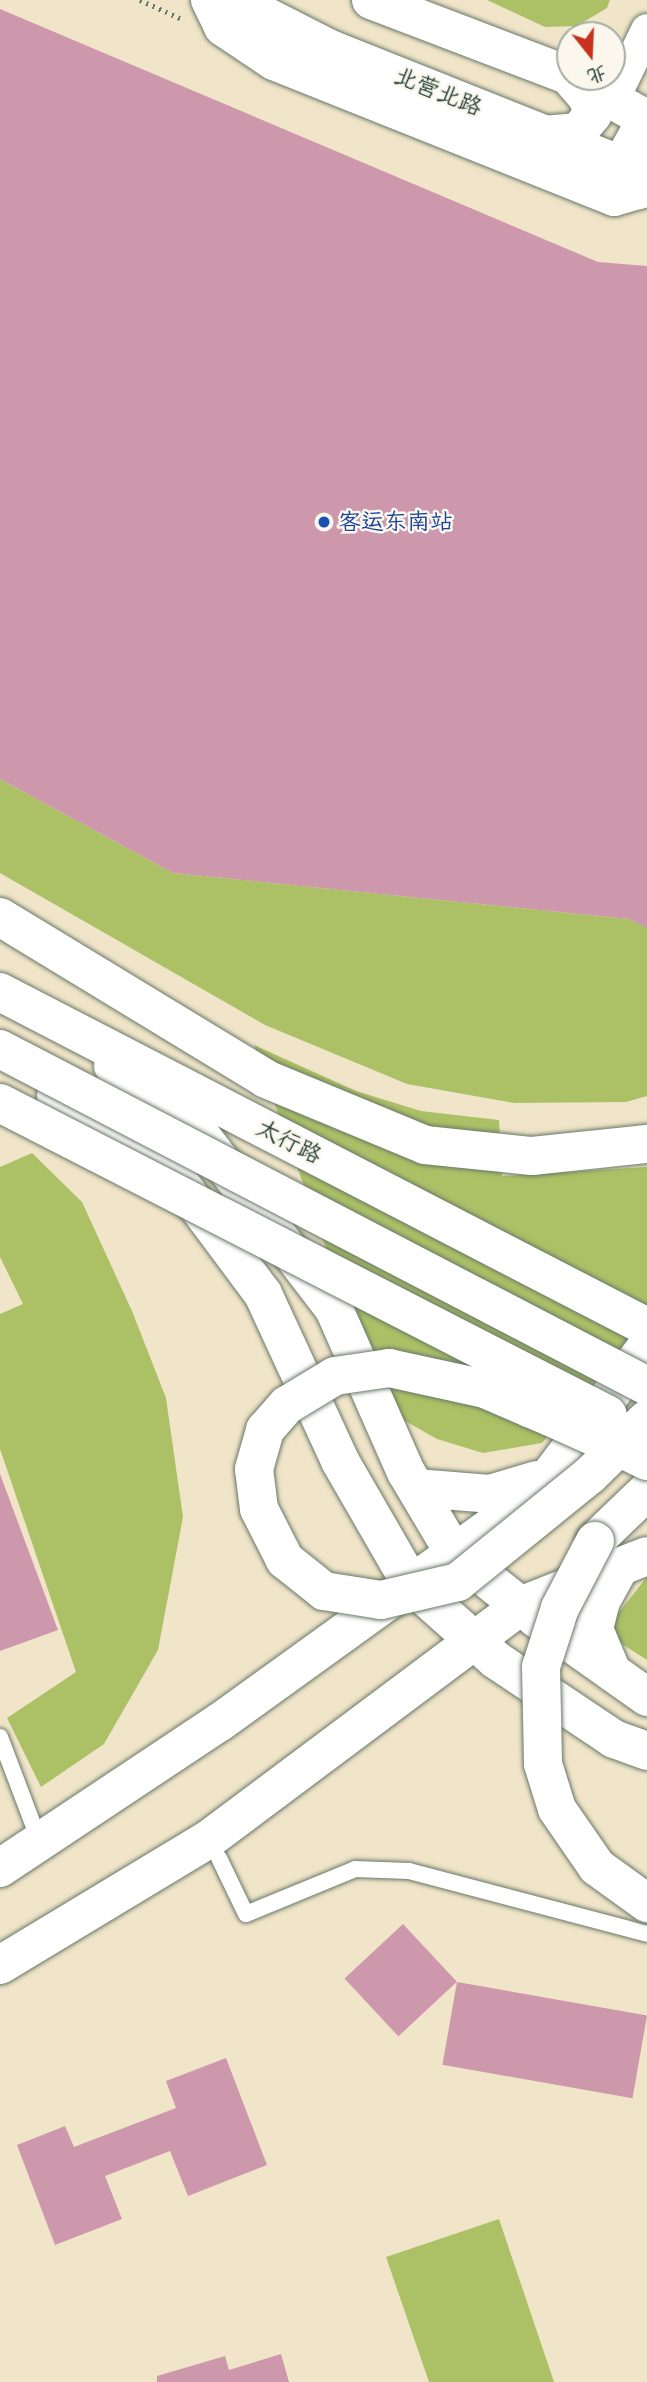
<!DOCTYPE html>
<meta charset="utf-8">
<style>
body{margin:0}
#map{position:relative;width:647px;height:2382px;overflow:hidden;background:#f1e5c9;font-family:Sriracha,"LXGW WenKai TC",sans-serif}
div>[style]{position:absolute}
.green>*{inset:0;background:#acc166}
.building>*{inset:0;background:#cd98ac;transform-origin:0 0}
.path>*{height:4.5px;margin-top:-2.25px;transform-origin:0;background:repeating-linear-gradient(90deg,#687868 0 2px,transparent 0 7px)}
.roads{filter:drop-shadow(0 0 2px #687868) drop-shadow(0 0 2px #687868)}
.lane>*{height:16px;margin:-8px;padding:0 8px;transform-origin:8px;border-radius:8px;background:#fff}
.street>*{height:32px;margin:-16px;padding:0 16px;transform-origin:16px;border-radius:16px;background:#fff}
.secondary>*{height:38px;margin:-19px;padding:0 19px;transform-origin:19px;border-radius:19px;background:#fff}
.primary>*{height:38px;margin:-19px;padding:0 19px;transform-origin:19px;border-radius:19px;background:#fff}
.highway>*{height:38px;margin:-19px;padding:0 19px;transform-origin:19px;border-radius:19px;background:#fff}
.bridges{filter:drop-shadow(0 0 2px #687868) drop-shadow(0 0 2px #687868)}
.highway-bridge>*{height:38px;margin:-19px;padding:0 19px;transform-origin:19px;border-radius:19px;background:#fff}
.dots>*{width:19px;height:19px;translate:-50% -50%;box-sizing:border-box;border:4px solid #fbf7ec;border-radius:50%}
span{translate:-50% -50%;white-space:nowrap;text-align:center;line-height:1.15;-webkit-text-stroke:5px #fbf7ec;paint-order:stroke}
.street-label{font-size:23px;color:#1f3d34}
.transit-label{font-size:23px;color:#164399}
.left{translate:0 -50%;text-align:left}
.north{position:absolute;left:556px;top:21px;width:70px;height:70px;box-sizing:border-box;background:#fbf7ec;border:2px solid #a3ada2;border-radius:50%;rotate:162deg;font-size:19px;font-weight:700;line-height:28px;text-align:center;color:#1f3d34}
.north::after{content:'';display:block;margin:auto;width:24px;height:32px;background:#c8321e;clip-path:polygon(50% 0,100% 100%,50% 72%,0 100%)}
</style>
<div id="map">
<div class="green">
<i style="clip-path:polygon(487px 0,610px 0,607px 8px,577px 26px,545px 27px)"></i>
<i style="clip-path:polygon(0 779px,173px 873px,629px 919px,647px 927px,647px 1096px,626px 1102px,514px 1103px,407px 1084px,265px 1025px,0 873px)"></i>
<i style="clip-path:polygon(254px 1045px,356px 1091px,421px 1111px,499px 1120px,502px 1176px,647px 1167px,647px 1316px,542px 1443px,483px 1453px,437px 1439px,368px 1400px,346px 1305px)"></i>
<i style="clip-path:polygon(32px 1153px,82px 1202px,132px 1311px,166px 1398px,183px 1517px,158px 1650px,104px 1744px,41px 1787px,7px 1718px,76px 1672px,0 1449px,0 1314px,23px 1304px,0 1257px,0 1167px)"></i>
<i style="clip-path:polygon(647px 1577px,647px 1660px,603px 1632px)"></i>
<i style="clip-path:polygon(499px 2219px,554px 2382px,429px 2382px,386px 2257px)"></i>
</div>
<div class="building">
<i style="clip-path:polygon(0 9px,598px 262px,647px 266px,647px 928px,629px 919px,173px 873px,0 779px)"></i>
<i style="clip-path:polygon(0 1474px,58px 1630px,0 1651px)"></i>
<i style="left:403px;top:1924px;width:79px;height:80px;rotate:47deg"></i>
<i style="left:457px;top:1982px;width:193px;height:84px;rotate:10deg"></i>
<i style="clip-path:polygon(226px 2058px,267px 2165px,188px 2196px,170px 2151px,105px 2176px,122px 2219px,55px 2245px,17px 2145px,65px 2126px,74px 2147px,176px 2108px,166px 2081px)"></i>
<i style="clip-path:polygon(281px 2354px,289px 2382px,157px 2382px,157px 2376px,225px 2356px,229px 2370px)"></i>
</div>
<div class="path">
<i style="left:140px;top:0;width:48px;rotate:24.4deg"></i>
</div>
<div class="roads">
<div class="lane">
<i style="left:0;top:1737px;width:113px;rotate:69.3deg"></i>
<i style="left:219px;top:1858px;width:62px;rotate:64.3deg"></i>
<i style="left:246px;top:1914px;width:118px;rotate:-22.4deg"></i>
<i style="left:355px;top:1869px;width:54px;rotate:2.1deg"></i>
<i style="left:409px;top:1871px;width:246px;rotate:14.8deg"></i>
</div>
<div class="street">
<i style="left:612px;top:102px;width:80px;rotate:-64.1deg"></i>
</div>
<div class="secondary">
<i style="left:210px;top:0;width:30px;rotate:64deg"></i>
<i style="left:223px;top:27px;width:61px;rotate:33.7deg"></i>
<i style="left:274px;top:61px;width:366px;rotate:21.8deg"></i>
<i style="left:614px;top:197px;width:26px;rotate:-16deg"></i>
<i style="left:639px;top:190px;width:17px;rotate:-62deg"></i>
<i style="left:234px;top:0;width:108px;rotate:27deg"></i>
<i style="left:330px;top:49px;width:341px;rotate:21.7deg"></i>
<i style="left:371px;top:0;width:213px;rotate:20.9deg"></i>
<i style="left:572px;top:78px;width:85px;rotate:28.7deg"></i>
<i style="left:544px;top:135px;width:34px;rotate:-5deg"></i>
<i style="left:578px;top:132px;width:23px;rotate:-50deg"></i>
<i style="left:593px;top:114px;width:18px;rotate:-109deg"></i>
<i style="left:587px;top:97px;width:30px;rotate:-131deg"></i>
<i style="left:113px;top:1066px;width:84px;rotate:33.3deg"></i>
<i style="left:183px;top:1112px;width:248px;rotate:52.5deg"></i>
<i style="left:334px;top:1309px;width:178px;rotate:66.2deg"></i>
<i style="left:406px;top:1472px;width:94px;rotate:59.3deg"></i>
<i style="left:454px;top:1553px;width:106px;rotate:38.5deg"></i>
<i style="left:537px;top:1619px;width:135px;rotate:35.3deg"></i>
<i style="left:56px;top:1095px;width:139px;rotate:33.6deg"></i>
<i style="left:172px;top:1172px;width:152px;rotate:53.3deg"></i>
<i style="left:263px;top:1294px;width:184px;rotate:65.2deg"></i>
<i style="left:340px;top:1461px;width:142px;rotate:60deg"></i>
<i style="left:411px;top:1584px;width:114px;rotate:41.8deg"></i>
<i style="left:496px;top:1660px;width:142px;rotate:33.8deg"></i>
<i style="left:614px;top:1739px;width:35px;rotate:20deg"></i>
<i style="left:416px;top:1488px;width:74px;rotate:4.6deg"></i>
<i style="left:490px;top:1494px;width:49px;rotate:-16.6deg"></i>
<i style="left:612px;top:1672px;width:47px;rotate:-112.7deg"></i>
<i style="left:594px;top:1629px;width:29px;rotate:-76deg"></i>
<i style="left:601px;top:1601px;width:39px;rotate:-61deg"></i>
<i style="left:0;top:1868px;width:264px;rotate:-33.6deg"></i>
<i style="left:220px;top:1722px;width:391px;rotate:-35.8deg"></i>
<i style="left:537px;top:1493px;width:184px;rotate:-53.2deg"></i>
<i style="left:0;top:1965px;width:244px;rotate:-31.1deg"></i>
<i style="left:209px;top:1839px;width:389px;rotate:-36.8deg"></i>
<i style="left:520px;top:1606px;width:136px;rotate:-21.5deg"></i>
</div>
<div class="primary">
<i style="left:621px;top:165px;width:54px;rotate:-61deg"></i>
<i style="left:647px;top:175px;width:1px;rotate:-90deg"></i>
</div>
<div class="highway">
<i style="left:0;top:917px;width:311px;rotate:31.3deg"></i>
<i style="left:266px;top:1079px;width:172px;rotate:22.5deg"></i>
<i style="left:425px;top:1145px;width:108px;rotate:5.9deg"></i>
<i style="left:532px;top:1156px;width:116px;rotate:-6deg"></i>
<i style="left:0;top:992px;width:729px;rotate:27.37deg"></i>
<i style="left:595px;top:1541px;width:72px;rotate:-43.9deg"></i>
</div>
</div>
<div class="bridges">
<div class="highway-bridge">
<i style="left:0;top:1049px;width:730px;rotate:27.51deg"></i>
<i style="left:0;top:1103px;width:683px;rotate:27.16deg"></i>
<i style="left:647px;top:1419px;width:80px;rotate:135.5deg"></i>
<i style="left:590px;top:1475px;width:170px;rotate:141deg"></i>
<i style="left:458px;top:1582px;width:79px;rotate:166.8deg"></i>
<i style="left:381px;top:1600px;width:58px;rotate:-171deg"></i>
<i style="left:324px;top:1591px;width:50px;rotate:-141.5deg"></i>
<i style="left:285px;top:1560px;width:57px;rotate:-117deg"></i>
<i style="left:259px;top:1509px;width:40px;rotate:-97.1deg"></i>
<i style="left:254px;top:1469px;width:41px;rotate:-74.2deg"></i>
<i style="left:265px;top:1430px;width:33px;rotate:-49deg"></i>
<i style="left:287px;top:1405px;width:56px;rotate:-31.1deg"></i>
<i style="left:335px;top:1376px;width:55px;rotate:-8.4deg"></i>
<i style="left:389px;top:1368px;width:98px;rotate:12.3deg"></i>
<i style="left:485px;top:1389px;width:48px;rotate:23.4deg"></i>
<i style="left:529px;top:1408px;width:23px;rotate:23deg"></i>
<i style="left:550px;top:1417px;width:95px;rotate:24.1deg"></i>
<i style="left:637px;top:1456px;width:11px;rotate:27deg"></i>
<i style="left:595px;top:1541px;width:76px;rotate:117.6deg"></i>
<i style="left:560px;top:1608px;width:62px;rotate:107.9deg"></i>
<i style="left:541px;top:1667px;width:97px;rotate:88.8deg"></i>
<i style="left:543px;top:1764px;width:47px;rotate:72.7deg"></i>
<i style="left:557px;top:1809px;width:70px;rotate:55.4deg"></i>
<i style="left:597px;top:1867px;width:62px;rotate:35.8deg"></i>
</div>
</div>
<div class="dots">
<i style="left:324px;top:522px;background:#1a4fb4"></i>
</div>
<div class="street-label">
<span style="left:438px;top:92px;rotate:22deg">北营北路</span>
<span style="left:289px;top:1142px;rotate:27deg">太行路</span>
</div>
<div class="transit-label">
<span class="left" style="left:338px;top:522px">客运东南站</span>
</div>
<div class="north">北</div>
</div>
